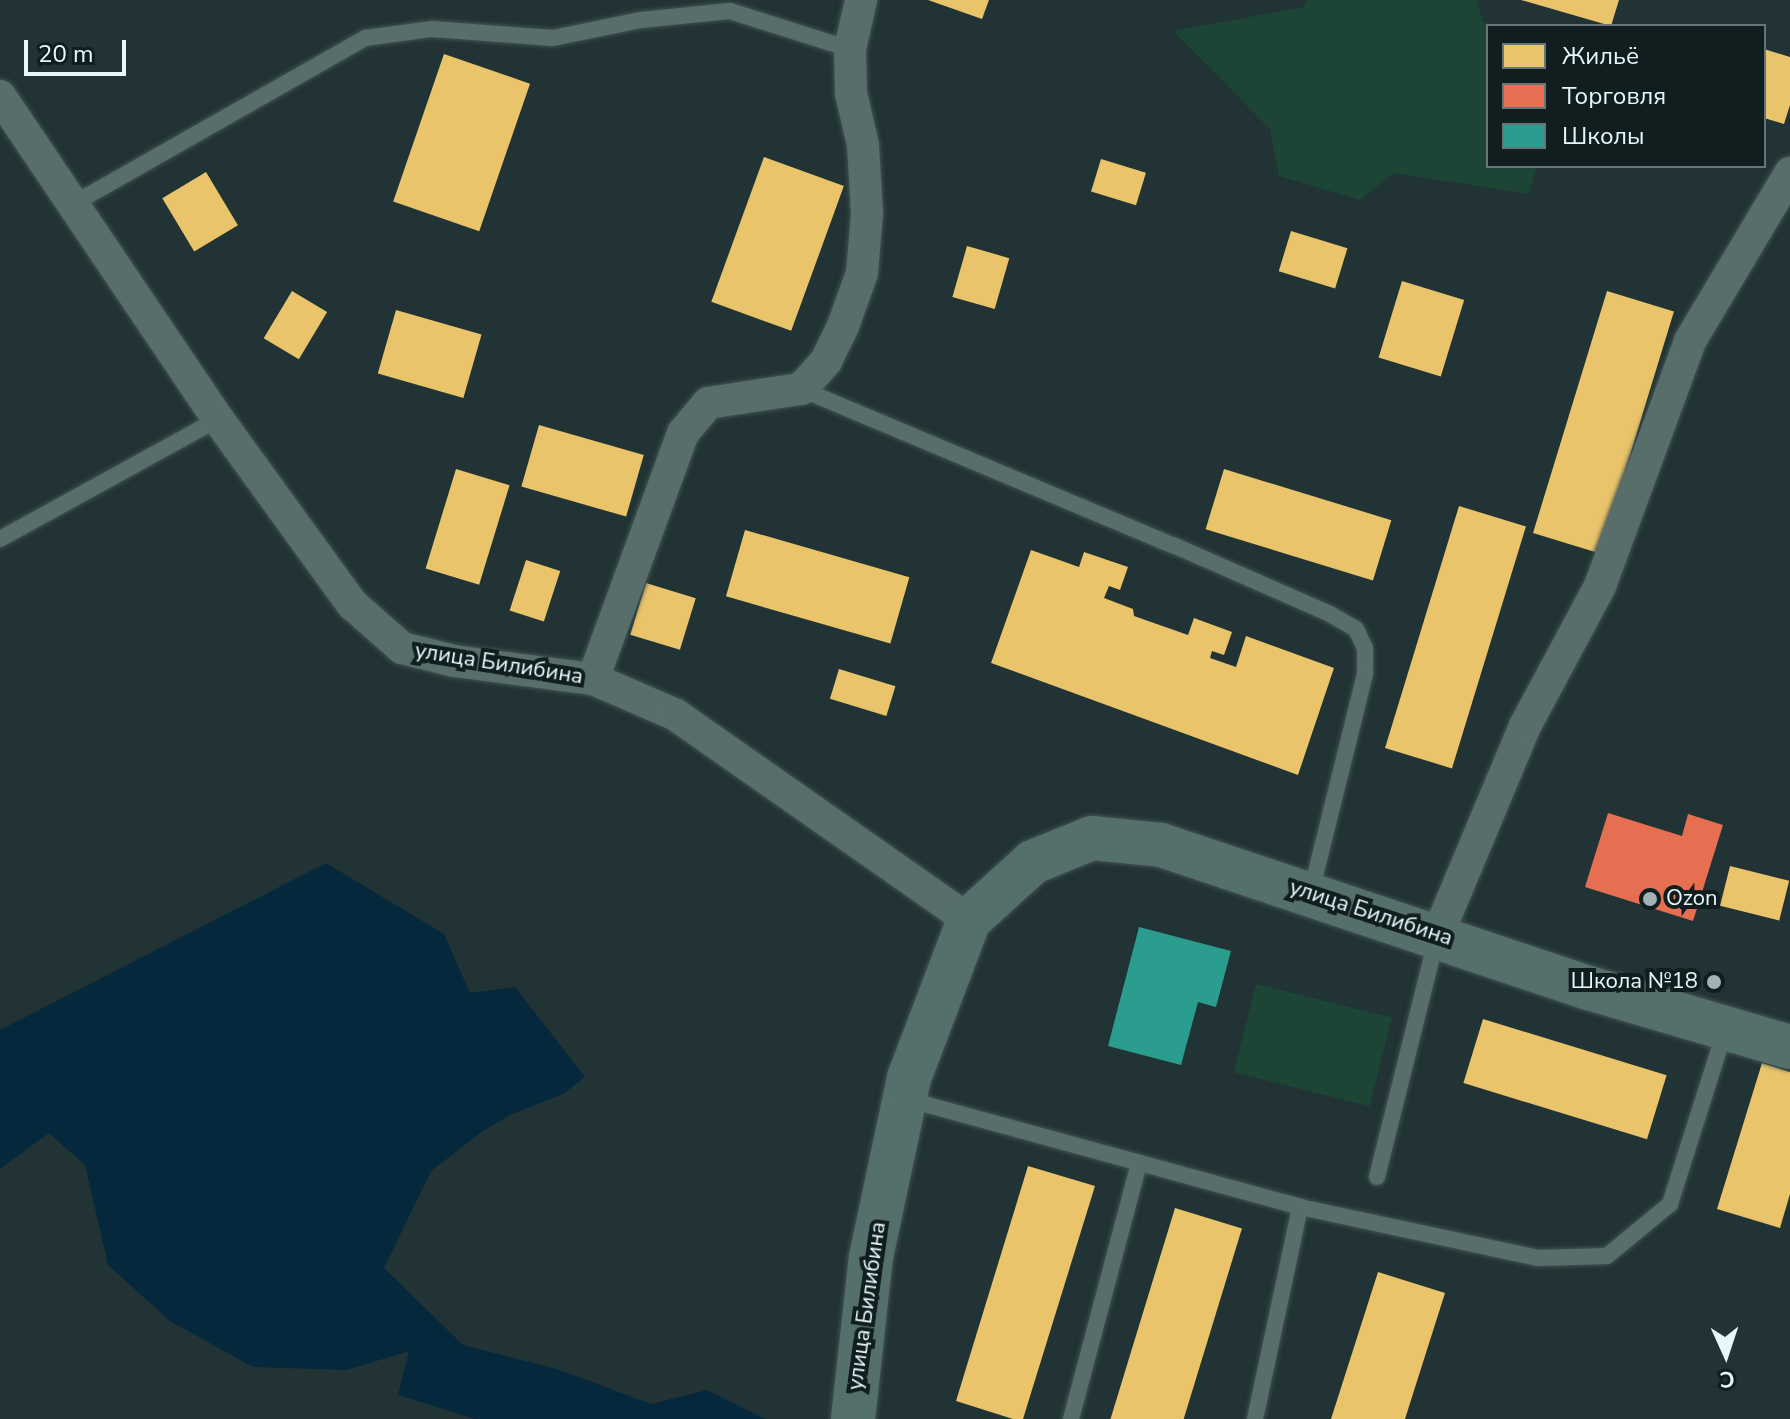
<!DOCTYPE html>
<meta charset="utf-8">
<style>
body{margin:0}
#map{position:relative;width:1790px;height:1419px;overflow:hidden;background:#213334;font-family:"Nunito Sans",sans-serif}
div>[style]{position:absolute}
.green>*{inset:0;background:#1d4536;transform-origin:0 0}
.water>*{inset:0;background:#06283c}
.homes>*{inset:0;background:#e9c46a;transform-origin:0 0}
.shops>*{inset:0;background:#e76f51}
.schools>*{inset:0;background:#2a9d8f}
.roads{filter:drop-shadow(0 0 2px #425152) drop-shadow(0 0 2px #425152)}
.lane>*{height:16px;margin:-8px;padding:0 8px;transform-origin:8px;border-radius:8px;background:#576e6b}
.street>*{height:32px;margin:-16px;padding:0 16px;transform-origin:16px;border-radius:16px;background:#576e6b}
.secondary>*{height:44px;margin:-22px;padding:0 22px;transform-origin:22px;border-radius:22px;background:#546f6c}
.dots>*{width:22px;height:22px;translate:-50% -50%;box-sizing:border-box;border:4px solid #101e1f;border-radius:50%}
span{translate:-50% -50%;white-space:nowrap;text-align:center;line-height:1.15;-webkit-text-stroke:8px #101e1f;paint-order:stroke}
.street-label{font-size:22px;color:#e6f8fa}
.poi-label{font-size:22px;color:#e6f8fa}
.left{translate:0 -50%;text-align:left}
.right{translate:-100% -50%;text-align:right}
.legend{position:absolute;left:1486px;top:24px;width:280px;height:144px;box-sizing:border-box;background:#101e1f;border:2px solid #667577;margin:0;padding:10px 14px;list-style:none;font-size:24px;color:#e6f8fa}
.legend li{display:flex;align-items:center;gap:16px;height:40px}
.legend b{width:40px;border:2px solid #667577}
.north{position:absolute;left:1686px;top:1315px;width:80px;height:80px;-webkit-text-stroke:6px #101e1f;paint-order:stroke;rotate:177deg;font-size:22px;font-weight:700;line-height:32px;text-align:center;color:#e6f8fa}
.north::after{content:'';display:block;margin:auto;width:28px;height:36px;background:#e6f8fa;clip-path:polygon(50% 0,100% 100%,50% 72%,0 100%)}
.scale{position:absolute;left:24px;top:40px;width:102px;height:36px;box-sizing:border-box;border:4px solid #e6f8fa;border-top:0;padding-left:10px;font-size:24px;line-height:28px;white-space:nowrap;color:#e6f8fa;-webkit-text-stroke:6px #101e1f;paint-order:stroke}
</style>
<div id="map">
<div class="green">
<i style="clip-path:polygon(1308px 0,1477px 0,1483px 22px,1497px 26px,1488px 26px,1488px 166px,1537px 166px,1529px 194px,1394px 173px,1360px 200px,1279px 176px,1270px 129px,1173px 31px,1303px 7px)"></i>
<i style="left:1256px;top:984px;width:140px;height:91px;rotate:14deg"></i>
</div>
<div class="water">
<i style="clip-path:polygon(326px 863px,444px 934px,470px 993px,515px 987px,585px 1077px,563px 1094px,512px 1114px,483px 1131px,431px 1171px,384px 1268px,463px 1345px,557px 1369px,651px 1404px,707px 1390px,765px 1419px,475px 1419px,398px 1395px,409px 1351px,347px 1370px,253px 1367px,170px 1321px,108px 1265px,85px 1165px,49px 1133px,0 1169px,0 1030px)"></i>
</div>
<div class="homes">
<i style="clip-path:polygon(928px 0,989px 0,982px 19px)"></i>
<i style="clip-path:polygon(1521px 0,1619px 0,1611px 26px)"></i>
<i style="clip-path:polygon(1764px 49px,1790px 57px,1790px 105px,1784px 124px,1764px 118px)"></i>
<i style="left:444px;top:54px;width:91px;height:156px;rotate:19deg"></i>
<i style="left:764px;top:157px;width:85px;height:154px;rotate:20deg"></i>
<i style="left:1101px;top:159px;width:47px;height:34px;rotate:17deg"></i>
<i style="left:206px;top:172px;width:62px;height:51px;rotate:59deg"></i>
<i style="left:1291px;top:231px;width:59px;height:42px;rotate:17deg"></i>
<i style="left:967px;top:246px;width:44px;height:53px;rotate:16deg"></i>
<i style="left:1402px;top:281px;width:65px;height:80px;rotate:17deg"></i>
<i style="left:292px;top:291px;width:41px;height:55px;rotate:31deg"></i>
<i style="left:1607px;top:291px;width:70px;height:253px;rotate:17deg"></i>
<i style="left:396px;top:310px;width:89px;height:66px;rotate:16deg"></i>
<i style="left:539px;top:425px;width:109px;height:64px;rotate:16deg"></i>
<i style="left:456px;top:469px;width:56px;height:104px;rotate:17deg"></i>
<i style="left:1224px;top:469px;width:175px;height:63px;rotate:17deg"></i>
<i style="left:1459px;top:506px;width:70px;height:253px;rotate:17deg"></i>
<i style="left:745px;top:530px;width:171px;height:69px;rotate:16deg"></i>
<i style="clip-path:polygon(1031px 550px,1079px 567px,1084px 552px,1128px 567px,1120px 590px,1109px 586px,1104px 598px,1133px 609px,1134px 616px,1188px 635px,1194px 618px,1232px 632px,1224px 655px,1212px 651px,1210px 658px,1236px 667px,1246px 636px,1334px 668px,1298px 775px,991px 663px)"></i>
<i style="left:526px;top:560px;width:36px;height:53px;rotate:18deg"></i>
<i style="left:646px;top:583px;width:52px;height:54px;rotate:17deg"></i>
<i style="left:839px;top:669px;width:59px;height:31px;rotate:17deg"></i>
<i style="left:1730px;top:866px;width:61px;height:41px;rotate:14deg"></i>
<i style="left:1483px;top:1019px;width:192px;height:67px;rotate:17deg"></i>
<i style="clip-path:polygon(1762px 1063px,1790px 1072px,1790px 1194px,1780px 1228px,1717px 1209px)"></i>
<i style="clip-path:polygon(1028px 1166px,1095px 1186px,1023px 1419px,1013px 1419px,956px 1401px)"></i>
<i style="left:1175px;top:1208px;width:70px;height:221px;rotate:17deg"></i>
<i style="clip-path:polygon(1378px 1272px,1445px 1293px,1405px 1419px,1331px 1419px)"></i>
</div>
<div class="shops">
<i style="clip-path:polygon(1608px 813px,1682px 836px,1688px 814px,1723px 825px,1693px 921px,1585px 887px)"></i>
</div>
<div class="schools">
<i style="clip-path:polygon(1139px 927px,1231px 951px,1216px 1007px,1198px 1002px,1181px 1065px,1108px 1046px)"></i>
</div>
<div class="roads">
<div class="lane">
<i style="left:73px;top:204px;width:336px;rotate:-29.6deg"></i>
<i style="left:365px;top:38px;width:68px;rotate:-7.7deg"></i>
<i style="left:432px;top:29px;width:121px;rotate:4.3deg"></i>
<i style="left:553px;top:38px;width:90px;rotate:-11.6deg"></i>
<i style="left:641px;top:20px;width:89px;rotate:-5.8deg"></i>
<i style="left:730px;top:11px;width:126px;rotate:17.6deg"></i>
<i style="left:801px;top:389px;width:403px;rotate:22.8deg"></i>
<i style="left:1173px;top:545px;width:171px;rotate:23.7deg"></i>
<i style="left:1330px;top:614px;width:30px;rotate:30deg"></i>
<i style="left:1356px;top:629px;width:21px;rotate:65deg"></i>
<i style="left:1365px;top:648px;width:26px;rotate:90deg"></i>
<i style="left:1365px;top:674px;width:225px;rotate:103.9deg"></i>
<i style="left:0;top:539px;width:249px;rotate:-28.8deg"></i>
<i style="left:906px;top:1099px;width:409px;rotate:15.3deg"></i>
<i style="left:1300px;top:1207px;width:243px;rotate:12.1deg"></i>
<i style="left:1538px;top:1258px;width:69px;rotate:-1.7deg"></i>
<i style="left:1607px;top:1256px;width:82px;rotate:-39.5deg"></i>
<i style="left:1670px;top:1204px;width:182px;rotate:-72.4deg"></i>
<i style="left:1377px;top:1177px;width:244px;rotate:-76deg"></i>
<i style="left:1071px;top:1419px;width:265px;rotate:-75.1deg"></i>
<i style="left:1255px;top:1419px;width:217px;rotate:-78deg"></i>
</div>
<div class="street">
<i style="left:0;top:96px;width:390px;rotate:56deg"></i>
<i style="left:218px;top:419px;width:228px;rotate:54.1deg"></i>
<i style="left:352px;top:604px;width:67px;rotate:41.3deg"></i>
<i style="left:402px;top:648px;width:54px;rotate:14deg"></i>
<i style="left:454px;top:661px;width:140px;rotate:7.4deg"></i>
<i style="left:593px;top:679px;width:90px;rotate:23.4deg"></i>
<i style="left:676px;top:715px;width:358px;rotate:35deg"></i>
<i style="left:593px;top:679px;width:262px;rotate:-69.9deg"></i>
<i style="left:683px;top:433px;width:39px;rotate:-50deg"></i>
<i style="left:708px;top:403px;width:94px;rotate:-8.6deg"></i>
<i style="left:801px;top:389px;width:38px;rotate:-48deg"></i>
<i style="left:826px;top:361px;width:39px;rotate:-64deg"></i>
<i style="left:843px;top:326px;width:56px;rotate:-70.3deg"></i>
<i style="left:862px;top:273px;width:59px;rotate:-85.2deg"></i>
<i style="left:867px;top:214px;width:69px;rotate:-93.3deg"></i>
<i style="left:863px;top:145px;width:53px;rotate:-103deg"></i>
<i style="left:851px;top:93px;width:44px;rotate:-91.3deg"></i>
<i style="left:850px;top:49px;width:50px;rotate:-77.3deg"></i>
<i style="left:1438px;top:934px;width:225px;rotate:-67.3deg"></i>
<i style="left:1525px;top:726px;width:159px;rotate:-61.8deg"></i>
<i style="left:1600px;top:586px;width:261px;rotate:-69.8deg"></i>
<i style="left:1690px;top:341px;width:196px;rotate:-59.2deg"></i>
</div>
<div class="secondary">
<i style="left:853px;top:1419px;width:163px;rotate:-83.7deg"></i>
<i style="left:871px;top:1257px;width:183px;rotate:-78deg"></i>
<i style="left:909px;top:1078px;width:169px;rotate:-69.2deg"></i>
<i style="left:969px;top:920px;width:86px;rotate:-42.2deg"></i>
<i style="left:1033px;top:862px;width:64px;rotate:-22.1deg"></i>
<i style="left:1092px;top:838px;width:69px;rotate:5.8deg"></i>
<i style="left:1161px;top:845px;width:451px;rotate:18.5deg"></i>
<i style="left:1589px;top:988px;width:209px;rotate:16.4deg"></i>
</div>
</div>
<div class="dots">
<i style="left:1650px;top:899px;background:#a1b3b5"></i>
<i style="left:1714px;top:982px;background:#a1b3b5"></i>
</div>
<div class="street-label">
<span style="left:499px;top:664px;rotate:9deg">улица Билибина</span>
<span style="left:1371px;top:913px;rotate:18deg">улица Билибина</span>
<span style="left:867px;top:1306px;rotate:-82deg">улица Билибина</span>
</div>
<div class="poi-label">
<span class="left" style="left:1666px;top:899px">Ozon</span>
<span class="right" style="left:1698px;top:982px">Школа №18</span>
</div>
<ul class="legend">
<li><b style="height:22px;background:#e9c46a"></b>Жильё</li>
<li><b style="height:22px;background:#e76f51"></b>Торговля</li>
<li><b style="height:22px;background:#2a9d8f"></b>Школы</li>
</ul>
<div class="north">С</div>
<div class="scale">20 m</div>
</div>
